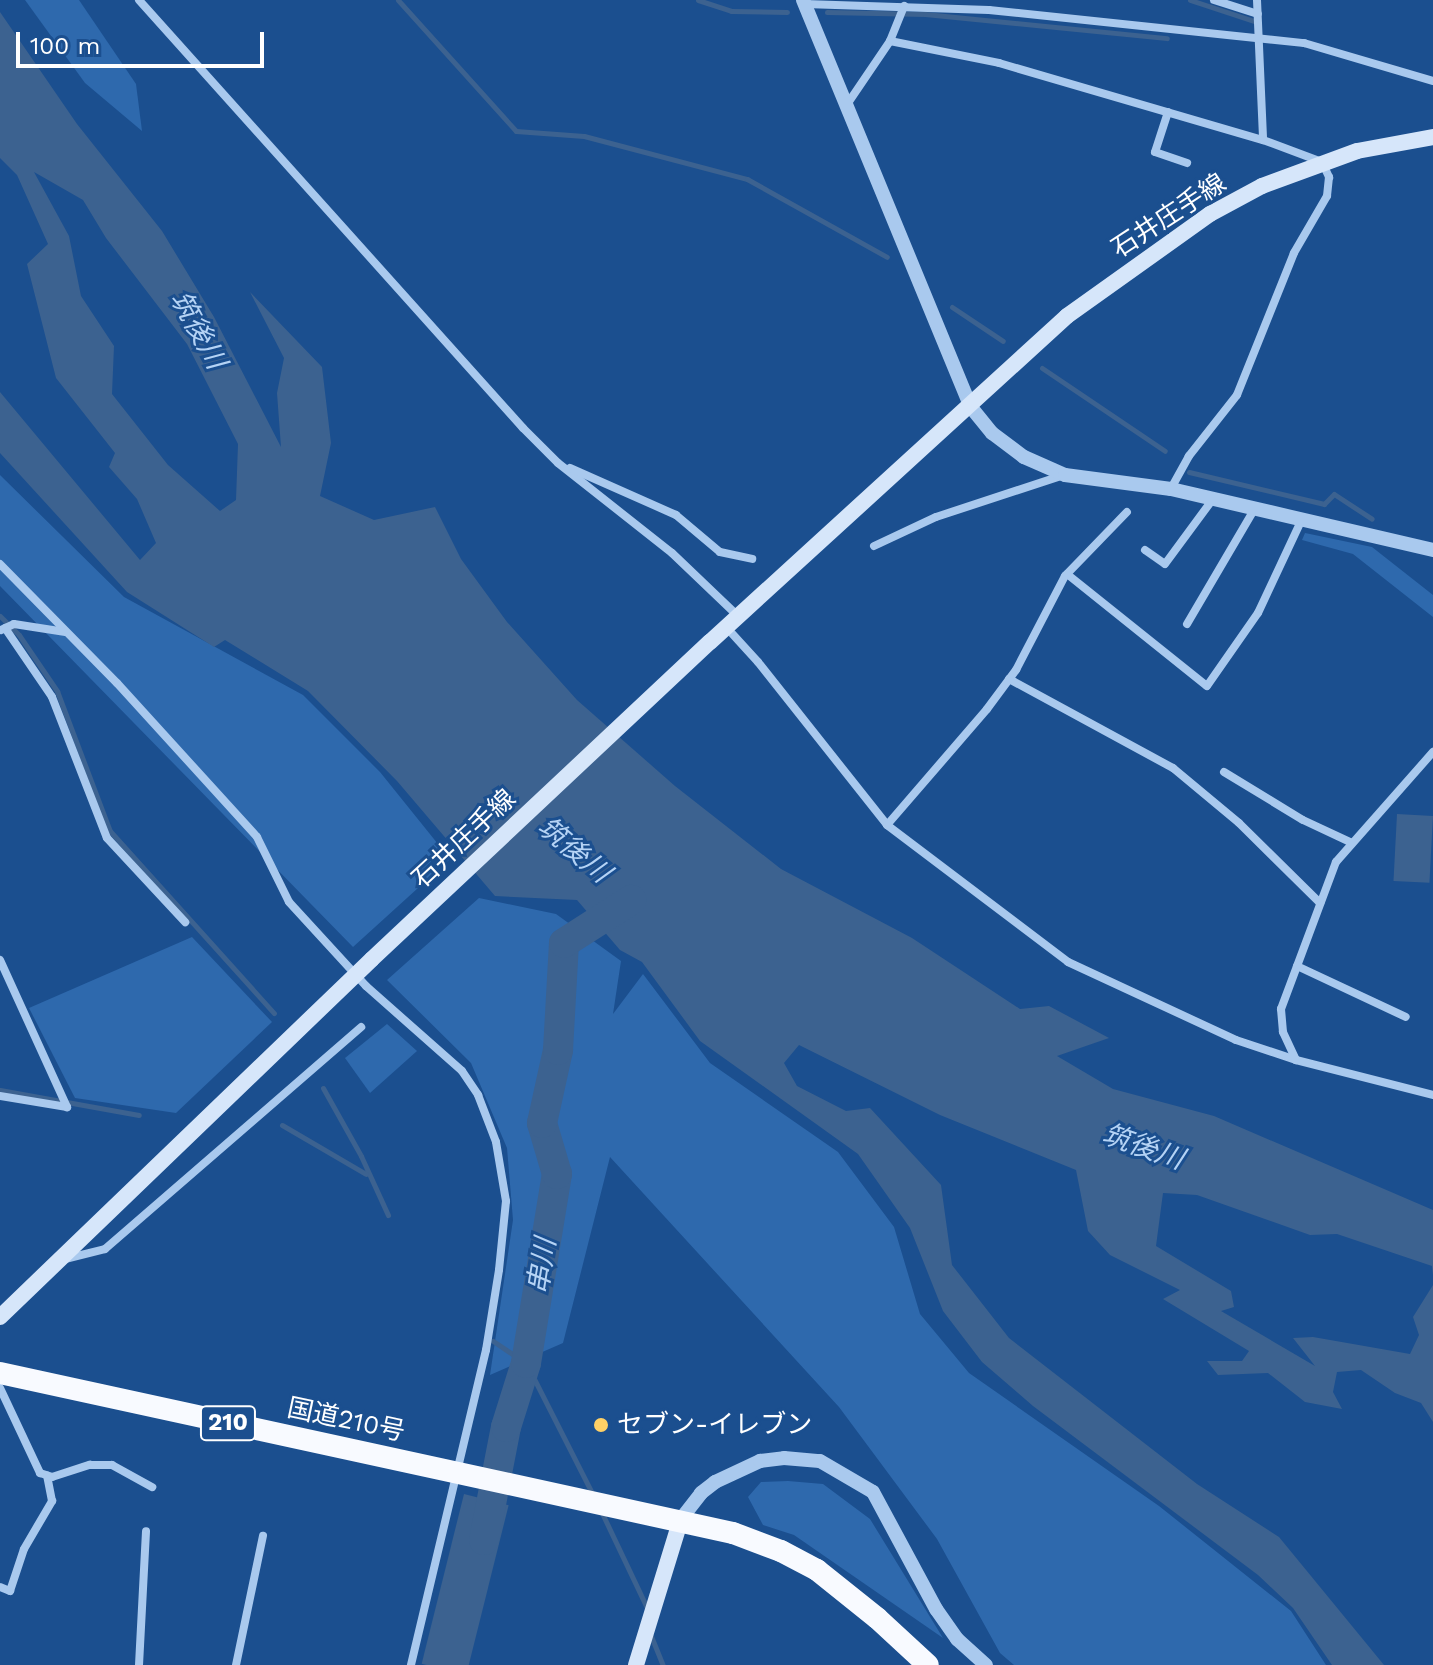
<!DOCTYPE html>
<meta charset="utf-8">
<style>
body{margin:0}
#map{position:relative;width:1433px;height:1665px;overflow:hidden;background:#1b4f8f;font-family:"Work Sans","Noto Sans JP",sans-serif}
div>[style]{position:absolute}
.green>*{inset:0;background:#2e69ad}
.water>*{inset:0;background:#3c6290;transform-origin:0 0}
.stream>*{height:5px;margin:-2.5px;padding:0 2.5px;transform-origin:2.5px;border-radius:2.5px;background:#3c6290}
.river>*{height:30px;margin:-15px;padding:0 15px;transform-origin:15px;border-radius:15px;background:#3c6290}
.minor>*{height:8px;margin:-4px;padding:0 4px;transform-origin:4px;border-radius:4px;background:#a9c9ee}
.tertiary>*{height:14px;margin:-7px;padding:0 7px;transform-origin:7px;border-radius:7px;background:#a9c9ee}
.secondary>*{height:16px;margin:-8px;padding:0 8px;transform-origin:8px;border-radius:8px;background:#d6e6fa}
.trunk>*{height:22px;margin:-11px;padding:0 11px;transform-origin:11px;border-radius:11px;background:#f8faff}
.dots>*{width:22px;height:22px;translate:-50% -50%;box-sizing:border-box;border:4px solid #1b4f8f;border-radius:50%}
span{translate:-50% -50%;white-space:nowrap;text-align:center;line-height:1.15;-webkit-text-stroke:6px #1b4f8f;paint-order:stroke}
.shield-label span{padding:2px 6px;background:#1b4f8f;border:2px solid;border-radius:6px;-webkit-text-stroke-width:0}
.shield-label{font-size:24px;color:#fff;font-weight:700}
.street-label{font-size:26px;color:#fff}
.poi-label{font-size:26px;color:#fff}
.left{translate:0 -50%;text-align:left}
.water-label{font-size:28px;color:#b5d3f5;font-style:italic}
.scale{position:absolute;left:16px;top:32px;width:248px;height:36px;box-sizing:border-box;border:4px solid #fff;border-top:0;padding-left:10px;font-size:24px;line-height:28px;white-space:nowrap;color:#fff;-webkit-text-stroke:6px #1b4f8f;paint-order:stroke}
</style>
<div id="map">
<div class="green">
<i style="clip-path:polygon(25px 0,79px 0,136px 84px,142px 131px,85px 83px)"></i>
<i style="clip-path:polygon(0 475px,124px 597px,303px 695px,380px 772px,450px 859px,353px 947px,0 586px)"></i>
<i style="clip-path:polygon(1305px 533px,1372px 547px,1433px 595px,1433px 617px,1353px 554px,1302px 540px)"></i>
<i style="clip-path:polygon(479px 898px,556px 914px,621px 961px,613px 1014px,643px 974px,710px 1063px,838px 1152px,894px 1227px,920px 1314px,969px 1373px,1159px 1506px,1291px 1611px,1326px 1665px,1014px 1665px,1000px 1653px,937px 1539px,839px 1407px,610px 1157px,563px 1343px,490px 1375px,513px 1220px,507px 1148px,471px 1063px,387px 980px)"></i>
<i style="clip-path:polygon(192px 937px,272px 1022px,176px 1113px,75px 1098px,29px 1008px)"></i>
<i style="clip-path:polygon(387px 1024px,417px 1051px,370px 1093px,345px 1058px)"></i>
<i style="clip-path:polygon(788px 1481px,823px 1484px,870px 1519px,943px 1638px,794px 1535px,763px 1525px,748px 1497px,761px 1482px)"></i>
</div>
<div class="water">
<i style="clip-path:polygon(evenodd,0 12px,77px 124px,162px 231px,214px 317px,281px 447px,277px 393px,284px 358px,250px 292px,322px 367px,331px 443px,320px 496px,374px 520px,435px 507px,461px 559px,507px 622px,577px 700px,675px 786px,781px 869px,912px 938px,1020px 1009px,1049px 1006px,1109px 1038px,1057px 1056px,1113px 1089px,1214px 1116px,1433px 1210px,1433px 1275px,1432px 1266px,1337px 1234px,1310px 1235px,1197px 1195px,1163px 1193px,1156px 1246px,1231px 1291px,1234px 1307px,1221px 1311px,1315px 1366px,1293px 1338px,1313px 1337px,1410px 1354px,1419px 1335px,1413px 1317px,1433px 1285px,1433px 1422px,1421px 1403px,1395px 1393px,1361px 1370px,1337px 1372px,1333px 1392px,1342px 1409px,1305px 1402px,1268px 1373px,1218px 1375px,1207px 1361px,1242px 1361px,1249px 1351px,1163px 1299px,1180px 1290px,1110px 1255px,1088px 1231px,1076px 1170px,940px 1115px,799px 1045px,784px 1063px,797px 1086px,846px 1111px,870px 1108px,941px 1185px,952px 1265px,1009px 1338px,1197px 1484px,1279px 1537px,1384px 1665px,1332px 1665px,1293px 1608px,1258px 1575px,1033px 1406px,982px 1362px,943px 1311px,910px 1228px,858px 1154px,700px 1041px,642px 962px,620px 950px,577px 900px,495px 896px,397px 781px,308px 691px,225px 640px,214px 647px,127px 592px,0 453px,0 392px,140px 560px,156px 543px,137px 499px,109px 467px,115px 453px,56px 378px,27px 264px,48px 244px,17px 175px,0 158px,0 12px,34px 172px,83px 200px,106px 238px,187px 344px,238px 444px,236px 500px,220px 511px,168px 465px,112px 394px,114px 346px,81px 296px,69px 236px,34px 172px)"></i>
<i style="left:1397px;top:814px;width:36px;height:67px;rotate:3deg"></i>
<i style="left:464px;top:1494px;width:46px;height:175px;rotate:14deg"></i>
</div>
<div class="stream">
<i style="left:398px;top:0;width:176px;rotate:48deg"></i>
<i style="left:516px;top:131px;width:68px;rotate:4.2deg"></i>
<i style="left:584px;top:136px;width:169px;rotate:14.8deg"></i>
<i style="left:747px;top:179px;width:160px;rotate:29.1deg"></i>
<i style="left:698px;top:0;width:35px;rotate:18deg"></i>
<i style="left:731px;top:11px;width:56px;rotate:1deg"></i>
<i style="left:1190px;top:0;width:67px;rotate:18.2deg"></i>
<i style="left:827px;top:12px;width:98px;rotate:1.2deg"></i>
<i style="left:925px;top:14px;width:243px;rotate:5.7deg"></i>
<i style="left:952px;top:307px;width:61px;rotate:33.7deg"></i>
<i style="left:1042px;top:368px;width:148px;rotate:34deg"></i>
<i style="left:1189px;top:472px;width:139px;rotate:13.3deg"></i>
<i style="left:1324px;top:504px;width:14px;rotate:-45deg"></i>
<i style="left:1334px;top:494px;width:45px;rotate:33.3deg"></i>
<i style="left:0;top:616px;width:27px;rotate:45deg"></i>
<i style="left:19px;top:635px;width:68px;rotate:55.8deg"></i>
<i style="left:57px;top:691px;width:150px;rotate:69.3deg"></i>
<i style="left:110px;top:831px;width:245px;rotate:48deg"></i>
<i style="left:323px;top:1088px;width:78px;rotate:60.8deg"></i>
<i style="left:361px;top:1156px;width:65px;rotate:65.4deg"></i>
<i style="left:0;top:1090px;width:141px;rotate:10.2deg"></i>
<i style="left:282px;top:1125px;width:97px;rotate:30.3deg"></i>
<i style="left:493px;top:1341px;width:40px;rotate:34deg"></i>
<i style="left:526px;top:1363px;width:148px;rotate:63.1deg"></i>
<i style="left:601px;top:1511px;width:110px;rotate:64.6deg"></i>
<i style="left:651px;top:1636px;width:31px;rotate:68deg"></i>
</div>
<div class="river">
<i style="left:484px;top:1540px;width:115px;rotate:-79deg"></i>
<i style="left:506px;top:1427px;width:67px;rotate:-72.6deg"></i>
<i style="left:526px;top:1363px;width:192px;rotate:-80.7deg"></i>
<i style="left:557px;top:1174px;width:53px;rotate:-106.4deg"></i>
<i style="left:542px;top:1123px;width:75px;rotate:-77.6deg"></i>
<i style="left:558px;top:1050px;width:107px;rotate:-86.8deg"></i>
<i style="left:564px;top:943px;width:80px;rotate:-32.7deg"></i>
</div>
<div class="minor">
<i style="left:139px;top:0;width:575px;rotate:48.1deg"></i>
<i style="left:523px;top:428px;width:49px;rotate:45deg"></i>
<i style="left:558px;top:463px;width:145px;rotate:38.3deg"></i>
<i style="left:672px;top:553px;width:93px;rotate:43.7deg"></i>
<i style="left:1214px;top:0;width:46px;rotate:17.7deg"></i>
<i style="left:1257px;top:0;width:140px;rotate:87.5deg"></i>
<i style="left:805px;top:4px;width:184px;rotate:1.9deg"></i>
<i style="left:989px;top:10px;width:317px;rotate:6deg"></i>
<i style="left:1304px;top:43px;width:134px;rotate:16.4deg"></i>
<i style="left:890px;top:41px;width:38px;rotate:-68deg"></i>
<i style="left:846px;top:106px;width:78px;rotate:-55.9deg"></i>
<i style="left:890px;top:41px;width:111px;rotate:11.4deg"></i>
<i style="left:999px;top:63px;width:275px;rotate:16.3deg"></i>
<i style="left:1263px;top:140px;width:63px;rotate:20.4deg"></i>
<i style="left:1322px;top:162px;width:17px;rotate:65deg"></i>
<i style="left:1329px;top:177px;width:19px;rotate:96deg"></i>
<i style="left:1327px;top:196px;width:66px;rotate:120.1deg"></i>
<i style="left:1294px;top:253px;width:153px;rotate:111.9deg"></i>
<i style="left:1237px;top:395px;width:78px;rotate:128.2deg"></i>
<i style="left:1189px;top:456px;width:38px;rotate:119deg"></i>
<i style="left:1168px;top:112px;width:42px;rotate:108deg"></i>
<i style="left:1155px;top:152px;width:34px;rotate:19deg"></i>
<i style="left:570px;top:468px;width:116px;rotate:23.9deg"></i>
<i style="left:676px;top:515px;width:57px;rotate:40.1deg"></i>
<i style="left:720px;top:552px;width:33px;rotate:12deg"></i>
<i style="left:874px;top:546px;width:68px;rotate:-25.1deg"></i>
<i style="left:936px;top:517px;width:135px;rotate:-18.2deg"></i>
<i style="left:1145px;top:550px;width:24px;rotate:35deg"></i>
<i style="left:1165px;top:564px;width:81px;rotate:-53.6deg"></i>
<i style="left:0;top:564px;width:167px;rotate:45.5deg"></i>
<i style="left:117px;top:683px;width:208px;rotate:47.7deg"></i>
<i style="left:257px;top:837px;width:72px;rotate:63.8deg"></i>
<i style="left:289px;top:902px;width:114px;rotate:47.5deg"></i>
<i style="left:366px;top:986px;width:128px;rotate:41.5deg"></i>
<i style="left:462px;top:1071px;width:29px;rotate:56deg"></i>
<i style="left:478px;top:1095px;width:50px;rotate:69deg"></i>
<i style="left:496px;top:1142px;width:60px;rotate:80.4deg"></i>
<i style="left:506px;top:1201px;width:69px;rotate:95.8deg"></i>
<i style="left:499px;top:1270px;width:81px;rotate:99.2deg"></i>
<i style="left:486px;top:1350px;width:324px;rotate:103.4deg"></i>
<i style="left:1067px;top:574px;width:179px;rotate:38.7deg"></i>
<i style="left:1207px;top:686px;width:89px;rotate:-55.1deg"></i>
<i style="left:1258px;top:613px;width:104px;rotate:-64.9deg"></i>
<i style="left:1187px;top:624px;width:134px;rotate:-59.6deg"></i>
<i style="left:5px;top:628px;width:83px;rotate:55.7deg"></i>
<i style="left:52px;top:697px;width:151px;rotate:68.7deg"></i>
<i style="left:107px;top:838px;width:115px;rotate:47.1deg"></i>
<i style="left:727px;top:628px;width:46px;rotate:47.6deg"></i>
<i style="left:758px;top:662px;width:208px;rotate:51.6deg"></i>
<i style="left:887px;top:825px;width:227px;rotate:37.1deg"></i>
<i style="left:1068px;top:962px;width:185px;rotate:24.9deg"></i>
<i style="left:1236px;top:1040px;width:63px;rotate:18.4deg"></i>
<i style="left:1296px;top:1060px;width:141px;rotate:14.3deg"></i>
<i style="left:1px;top:630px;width:14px;rotate:-25deg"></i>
<i style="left:14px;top:624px;width:52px;rotate:8.9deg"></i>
<i style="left:1009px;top:679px;width:187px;rotate:28.5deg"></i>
<i style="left:1173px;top:768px;width:86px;rotate:39.8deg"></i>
<i style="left:1239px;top:823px;width:114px;rotate:44.6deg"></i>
<i style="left:1224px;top:772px;width:92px;rotate:31.3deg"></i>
<i style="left:1303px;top:820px;width:54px;rotate:25.1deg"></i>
<i style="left:887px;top:825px;width:153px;rotate:-49.2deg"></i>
<i style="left:987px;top:709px;width:49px;rotate:-53.4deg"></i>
<i style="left:1016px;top:670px;width:106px;rotate:-62.5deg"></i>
<i style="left:1065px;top:576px;width:89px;rotate:-45.9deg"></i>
<i style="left:0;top:960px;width:162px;rotate:65.5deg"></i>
<i style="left:67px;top:1107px;width:68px;rotate:-170.7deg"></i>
<i style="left:1297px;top:966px;width:120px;rotate:25.1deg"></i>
<i style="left:1296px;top:1060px;width:31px;rotate:-115deg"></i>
<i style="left:1283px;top:1032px;width:23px;rotate:-95deg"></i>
<i style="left:1281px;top:1009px;width:157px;rotate:-69.5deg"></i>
<i style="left:1336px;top:862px;width:147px;rotate:-48.6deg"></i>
<i style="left:65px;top:1259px;width:41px;rotate:-14deg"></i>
<i style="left:105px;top:1249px;width:339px;rotate:-40.9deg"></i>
<i style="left:0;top:1388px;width:94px;rotate:64.8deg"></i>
<i style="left:40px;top:1473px;width:13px;rotate:18deg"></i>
<i style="left:52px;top:1477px;width:40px;rotate:-18deg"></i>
<i style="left:90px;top:1465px;width:22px"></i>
<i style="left:112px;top:1465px;width:46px;rotate:28.8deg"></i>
<i style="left:0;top:1587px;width:11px;rotate:22deg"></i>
<i style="left:10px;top:1591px;width:44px;rotate:-71.6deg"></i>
<i style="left:24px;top:1549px;width:56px;rotate:-59.7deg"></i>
<i style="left:52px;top:1501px;width:26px;rotate:-101deg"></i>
<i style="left:139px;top:1665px;width:134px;rotate:-87deg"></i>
<i style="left:236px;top:1665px;width:132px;rotate:-78.2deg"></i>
</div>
<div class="tertiary">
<i style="left:803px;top:0;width:439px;rotate:67.6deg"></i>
<i style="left:970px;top:406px;width:35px;rotate:51deg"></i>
<i style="left:992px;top:433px;width:40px;rotate:37deg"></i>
<i style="left:1024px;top:457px;width:45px;rotate:23.7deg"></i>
<i style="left:1065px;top:475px;width:107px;rotate:7.5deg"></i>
<i style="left:1171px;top:489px;width:269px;rotate:13.1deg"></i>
<i style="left:681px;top:1519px;width:33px;rotate:-52deg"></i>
<i style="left:701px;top:1493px;width:18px;rotate:-38deg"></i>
<i style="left:715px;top:1482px;width:50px;rotate:-25deg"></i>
<i style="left:760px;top:1461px;width:24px;rotate:-7deg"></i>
<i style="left:784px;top:1458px;width:36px;rotate:5deg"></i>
<i style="left:820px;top:1461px;width:61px;rotate:30.3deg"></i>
<i style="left:873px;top:1492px;width:133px;rotate:61.7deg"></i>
<i style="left:936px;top:1609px;width:37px;rotate:55deg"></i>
<i style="left:957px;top:1639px;width:39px;rotate:42deg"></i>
</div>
<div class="secondary">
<i style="left:0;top:1317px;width:516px;rotate:-43.9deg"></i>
<i style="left:372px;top:959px;width:463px;rotate:-43.2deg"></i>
<i style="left:710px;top:642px;width:483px;rotate:-42.4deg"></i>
<i style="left:1067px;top:316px;width:176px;rotate:-35.5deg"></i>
<i style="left:1210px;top:214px;width:59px;rotate:-28.3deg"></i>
<i style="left:1262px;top:186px;width:101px;rotate:-20.2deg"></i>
<i style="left:1357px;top:151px;width:77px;rotate:-10.4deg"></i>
<i style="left:636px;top:1665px;width:153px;rotate:-72.9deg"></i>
</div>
<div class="trunk">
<i style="left:0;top:1373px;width:750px;rotate:12.31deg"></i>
<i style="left:733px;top:1533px;width:51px;rotate:20.6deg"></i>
<i style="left:781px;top:1551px;width:41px;rotate:27.8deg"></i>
<i style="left:817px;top:1570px;width:77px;rotate:38.7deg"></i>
<i style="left:877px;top:1618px;width:69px;rotate:42.7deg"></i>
</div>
<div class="dots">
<i style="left:601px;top:1425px;background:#ffd166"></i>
</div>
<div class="shield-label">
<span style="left:228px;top:1423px">210</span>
</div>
<div class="street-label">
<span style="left:1169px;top:216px;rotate:-33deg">石井庄手線</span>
<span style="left:464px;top:839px;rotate:-43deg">石井庄手線</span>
<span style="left:346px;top:1420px;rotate:12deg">国道210号</span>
</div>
<div class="poi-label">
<span class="left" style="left:617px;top:1425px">セブン-イレブン</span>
</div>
<div class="water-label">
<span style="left:198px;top:330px;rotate:61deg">筑後川</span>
<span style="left:574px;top:850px;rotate:40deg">筑後川</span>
<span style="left:1143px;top:1147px;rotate:19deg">筑後川</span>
<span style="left:542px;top:1266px;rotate:-81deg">串川</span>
</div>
<div class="scale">100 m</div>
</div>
